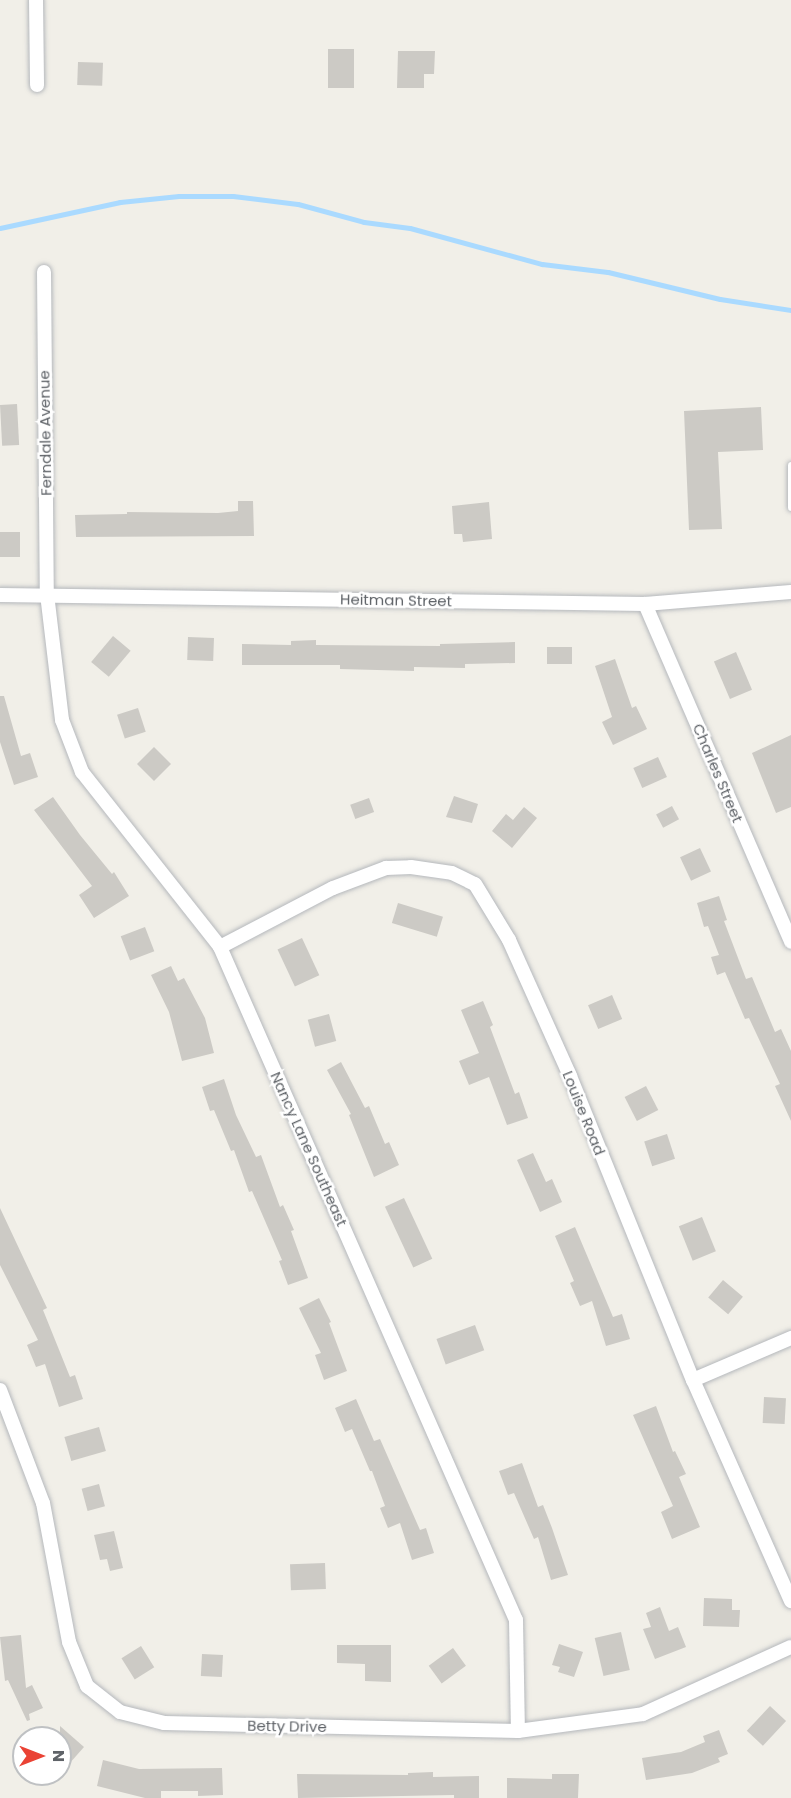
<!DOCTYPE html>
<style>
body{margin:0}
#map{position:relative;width:791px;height:1798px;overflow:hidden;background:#f1efe8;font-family:Poppins,sans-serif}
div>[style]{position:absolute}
.stream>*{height:5px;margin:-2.5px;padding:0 2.5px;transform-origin:2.5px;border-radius:2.5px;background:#aadaff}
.building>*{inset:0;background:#cccac5;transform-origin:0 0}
.roads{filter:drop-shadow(0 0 2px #b5b8bc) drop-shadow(0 0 2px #b5b8bc)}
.lane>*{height:7px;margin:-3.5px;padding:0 3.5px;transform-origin:3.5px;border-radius:3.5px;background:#fff}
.street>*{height:14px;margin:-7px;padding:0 7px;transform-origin:7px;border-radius:7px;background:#fff}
span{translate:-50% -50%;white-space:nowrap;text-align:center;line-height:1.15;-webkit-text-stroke:5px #fff;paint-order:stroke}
.street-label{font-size:15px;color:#5f6368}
.north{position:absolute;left:12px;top:1726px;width:60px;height:60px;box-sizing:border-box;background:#fff;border:2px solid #bfc1c3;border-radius:50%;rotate:90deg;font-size:16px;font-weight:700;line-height:24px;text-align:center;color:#5f6368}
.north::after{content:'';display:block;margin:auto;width:21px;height:27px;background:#ea4335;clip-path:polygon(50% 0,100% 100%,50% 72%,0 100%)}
</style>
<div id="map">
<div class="stream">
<i style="left:0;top:228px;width:123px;rotate:-12.2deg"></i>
<i style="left:120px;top:202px;width:59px;rotate:-5.8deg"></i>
<i style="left:179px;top:196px;width:54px"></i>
<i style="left:233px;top:196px;width:65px;rotate:7deg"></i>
<i style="left:298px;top:204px;width:68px;rotate:15.3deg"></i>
<i style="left:364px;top:222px;width:46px;rotate:7.4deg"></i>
<i style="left:410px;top:228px;width:137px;rotate:15.3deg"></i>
<i style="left:542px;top:264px;width:66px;rotate:6.9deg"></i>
<i style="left:608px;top:272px;width:115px;rotate:13.6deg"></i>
<i style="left:720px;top:299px;width:72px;rotate:8.8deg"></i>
</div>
<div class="building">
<i style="left:354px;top:49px;width:39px;height:26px;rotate:90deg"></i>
<i style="clip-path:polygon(398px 51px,435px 51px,434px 74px,424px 74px,424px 88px,397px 88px)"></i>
<i style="left:78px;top:62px;width:25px;height:23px;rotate:2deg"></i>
<i style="left:17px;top:404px;width:41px;height:17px;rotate:87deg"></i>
<i style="clip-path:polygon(761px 407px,763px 450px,718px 452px,722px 529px,689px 530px,684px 411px)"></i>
<i style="clip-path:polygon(238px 501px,253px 501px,254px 536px,76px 537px,75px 515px,127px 514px,127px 512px,218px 513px,238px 511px)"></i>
<i style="clip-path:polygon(489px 502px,492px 539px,463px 542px,462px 534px,454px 534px,452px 506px)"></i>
<i style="left:0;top:532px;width:20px;height:25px"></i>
<i style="left:113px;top:636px;width:23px;height:34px;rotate:40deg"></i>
<i style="left:188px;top:637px;width:26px;height:23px;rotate:2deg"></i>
<i style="clip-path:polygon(316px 640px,316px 645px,440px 646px,440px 644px,515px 642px,515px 663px,465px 664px,465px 668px,414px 667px,414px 671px,340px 669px,340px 665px,242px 665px,242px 644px,291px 645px,291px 641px)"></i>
<i style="left:547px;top:647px;width:25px;height:17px"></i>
<i style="left:736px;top:652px;width:41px;height:24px;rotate:67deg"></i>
<i style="clip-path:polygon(615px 659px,632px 708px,636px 706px,647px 729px,613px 745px,602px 722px,612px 717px,595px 666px)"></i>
<i style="clip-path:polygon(0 696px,4px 696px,21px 756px,30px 753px,38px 777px,14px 785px,0 742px)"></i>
<i style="left:138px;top:708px;width:25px;height:22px;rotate:72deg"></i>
<i style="clip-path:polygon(791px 735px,791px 807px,776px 813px,752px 753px)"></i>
<i style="left:154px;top:747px;width:24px;height:24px;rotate:45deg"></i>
<i style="left:658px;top:757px;width:22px;height:27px;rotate:66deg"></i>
<i style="clip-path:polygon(454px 796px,478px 804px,472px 823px,446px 817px)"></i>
<i style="clip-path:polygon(53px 797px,80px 835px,112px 874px,114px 872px,129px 896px,94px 918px,79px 895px,92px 886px,34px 810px)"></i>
<i style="left:369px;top:798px;width:15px;height:20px;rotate:70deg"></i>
<i style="left:672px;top:806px;width:15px;height:18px;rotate:62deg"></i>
<i style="clip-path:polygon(524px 807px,537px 818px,512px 848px,492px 831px,506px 814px,513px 820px)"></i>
<i style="left:700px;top:848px;width:26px;height:22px;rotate:65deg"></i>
<i style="clip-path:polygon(719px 896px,727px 920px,724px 921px,746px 979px,752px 977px,775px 1032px,781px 1029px,791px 1051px,791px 1121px,775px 1086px,780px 1084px,749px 1018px,745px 1019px,725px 972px,717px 975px,711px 957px,719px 955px,708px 926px,704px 927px,697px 903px)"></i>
<i style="left:398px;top:903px;width:47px;height:21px;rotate:17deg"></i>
<i style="left:145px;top:927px;width:26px;height:26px;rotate:69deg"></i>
<i style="left:302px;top:938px;width:41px;height:27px;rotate:65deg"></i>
<i style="clip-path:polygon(171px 966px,178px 981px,184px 978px,205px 1018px,214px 1053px,182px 1061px,169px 1012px,151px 975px)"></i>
<i style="left:612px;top:995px;width:26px;height:26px;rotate:67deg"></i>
<i style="clip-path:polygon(483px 1001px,493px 1025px,490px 1027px,515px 1094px,519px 1092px,528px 1118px,507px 1125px,489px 1077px,469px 1085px,459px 1061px,479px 1053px,461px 1010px)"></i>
<i style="left:329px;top:1014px;width:28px;height:22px;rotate:75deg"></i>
<i style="clip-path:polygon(341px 1062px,365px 1108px,369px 1106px,385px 1144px,389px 1142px,399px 1165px,374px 1177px,349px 1115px,351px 1114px,327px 1070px)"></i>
<i style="clip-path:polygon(224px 1079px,236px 1115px,256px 1157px,261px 1155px,280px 1207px,283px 1205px,294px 1230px,291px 1231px,308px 1278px,288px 1285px,279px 1261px,282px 1260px,252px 1191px,249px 1192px,234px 1150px,231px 1151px,214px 1110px,210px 1111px,202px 1087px)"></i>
<i style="left:646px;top:1086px;width:27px;height:24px;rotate:63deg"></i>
<i style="left:667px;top:1134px;width:26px;height:24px;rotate:72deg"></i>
<i style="clip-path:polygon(533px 1153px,546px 1182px,552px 1179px,562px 1202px,540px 1212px,517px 1160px)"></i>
<i style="left:404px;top:1198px;width:67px;height:21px;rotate:65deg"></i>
<i style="clip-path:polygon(0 1208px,47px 1308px,43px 1310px,70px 1377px,75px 1375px,83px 1399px,59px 1407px,45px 1364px,36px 1367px,27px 1345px,38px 1340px,0 1265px)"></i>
<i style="left:702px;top:1217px;width:37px;height:25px;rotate:68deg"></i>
<i style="clip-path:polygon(575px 1227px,613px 1317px,622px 1314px,630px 1339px,606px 1346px,592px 1301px,580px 1306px,570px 1283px,574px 1281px,555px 1236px)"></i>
<i style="left:723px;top:1280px;width:26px;height:23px;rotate:40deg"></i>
<i style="clip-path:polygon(319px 1298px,331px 1322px,329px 1323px,347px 1371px,324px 1380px,315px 1355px,321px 1353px,299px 1308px)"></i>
<i style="left:475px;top:1325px;width:27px;height:41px;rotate:70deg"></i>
<i style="left:764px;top:1397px;width:22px;height:26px;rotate:3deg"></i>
<i style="clip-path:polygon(356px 1399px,374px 1441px,380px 1439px,420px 1530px,426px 1528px,434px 1553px,412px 1560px,400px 1523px,388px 1528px,380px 1508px,385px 1506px,372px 1471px,370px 1471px,352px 1429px,345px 1432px,335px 1408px)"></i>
<i style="clip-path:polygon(656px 1406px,673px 1452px,675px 1451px,686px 1474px,679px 1477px,700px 1527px,672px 1539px,661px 1512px,673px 1506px,633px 1415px)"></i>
<i style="left:99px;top:1427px;width:25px;height:36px;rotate:74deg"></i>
<i style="clip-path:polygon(522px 1463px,538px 1507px,543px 1505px,552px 1528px,568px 1575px,551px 1580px,538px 1537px,534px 1539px,514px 1493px,508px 1495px,499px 1471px)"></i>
<i style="left:99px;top:1484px;width:23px;height:18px;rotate:75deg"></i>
<i style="clip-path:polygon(114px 1531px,123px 1568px,110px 1571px,107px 1559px,100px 1560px,94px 1535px)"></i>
<i style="left:325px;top:1563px;width:26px;height:35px;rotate:88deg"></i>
<i style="clip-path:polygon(704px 1598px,732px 1599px,732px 1610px,740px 1610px,739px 1627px,703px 1626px)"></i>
<i style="clip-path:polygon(660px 1607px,669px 1631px,678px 1627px,686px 1647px,655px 1659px,643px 1629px,651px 1627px,646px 1613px)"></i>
<i style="left:621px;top:1632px;width:39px;height:27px;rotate:77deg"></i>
<i style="clip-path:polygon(21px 1635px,26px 1688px,32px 1685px,43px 1708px,29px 1714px,30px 1720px,27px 1721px,8px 1680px,5px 1681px,0 1637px)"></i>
<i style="clip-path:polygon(559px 1644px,583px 1652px,574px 1677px,558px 1672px,560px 1667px,552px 1665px)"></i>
<i style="clip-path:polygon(337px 1645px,391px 1645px,391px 1682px,365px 1681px,365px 1664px,337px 1663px)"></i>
<i style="left:141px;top:1646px;width:25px;height:23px;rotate:58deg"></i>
<i style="left:453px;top:1648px;width:22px;height:30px;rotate:54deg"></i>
<i style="left:202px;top:1654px;width:21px;height:22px;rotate:3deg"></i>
<i style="left:770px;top:1706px;width:22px;height:34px;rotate:43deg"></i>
<i style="clip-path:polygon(60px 1726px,84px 1747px,69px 1764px,60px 1756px)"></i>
<i style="clip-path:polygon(719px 1730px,728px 1754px,718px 1758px,720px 1762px,692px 1773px,646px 1780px,642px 1758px,681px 1752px,705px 1742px,703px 1736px)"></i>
<i style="clip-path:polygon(103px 1760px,139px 1769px,222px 1768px,223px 1795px,198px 1796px,198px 1791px,161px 1791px,161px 1798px,145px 1798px,97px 1786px)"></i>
<i style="clip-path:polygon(433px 1772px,433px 1777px,479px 1776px,479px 1798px,454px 1798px,454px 1795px,298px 1798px,297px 1774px,408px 1775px,408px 1773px)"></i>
<i style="clip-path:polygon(552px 1774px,579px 1774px,578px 1798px,507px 1798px,507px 1778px,552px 1779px)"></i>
</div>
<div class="roads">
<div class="lane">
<i style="left:791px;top:465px;width:42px;rotate:90deg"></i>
</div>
<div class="street">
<i style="left:36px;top:0;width:85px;rotate:89.3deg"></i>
<i style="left:44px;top:272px;width:322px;rotate:89.5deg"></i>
<i style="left:47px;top:594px;width:127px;rotate:83.2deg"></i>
<i style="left:62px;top:720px;width:56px;rotate:69deg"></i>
<i style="left:82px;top:772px;width:223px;rotate:51.7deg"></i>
<i style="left:220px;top:947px;width:735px;rotate:66.26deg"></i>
<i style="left:516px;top:1620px;width:111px;rotate:89deg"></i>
<i style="left:0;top:595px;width:645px;rotate:0.8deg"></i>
<i style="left:645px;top:604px;width:146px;rotate:-4.7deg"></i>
<i style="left:645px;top:604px;width:368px;rotate:66.6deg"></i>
<i style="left:220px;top:947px;width:127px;rotate:-27.6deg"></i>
<i style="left:333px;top:888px;width:57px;rotate:-20.7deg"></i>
<i style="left:386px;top:868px;width:25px;rotate:-2deg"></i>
<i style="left:411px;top:867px;width:41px;rotate:8.3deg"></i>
<i style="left:452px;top:873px;width:25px;rotate:26deg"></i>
<i style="left:475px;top:884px;width:66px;rotate:58.7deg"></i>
<i style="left:509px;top:940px;width:149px;rotate:65.8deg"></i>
<i style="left:570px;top:1076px;width:328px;rotate:68deg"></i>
<i style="left:693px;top:1380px;width:242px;rotate:66.1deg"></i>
<i style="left:693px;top:1380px;width:107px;rotate:-23.2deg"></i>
<i style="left:0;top:1390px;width:121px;rotate:69.2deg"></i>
<i style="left:43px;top:1503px;width:141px;rotate:79.4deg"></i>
<i style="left:69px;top:1642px;width:48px;rotate:67.8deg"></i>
<i style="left:87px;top:1686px;width:42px;rotate:38.2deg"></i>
<i style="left:120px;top:1712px;width:45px;rotate:14deg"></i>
<i style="left:164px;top:1723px;width:354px;rotate:1.3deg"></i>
<i style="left:518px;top:1731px;width:126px;rotate:-7.7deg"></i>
<i style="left:643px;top:1714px;width:162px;rotate:-24.4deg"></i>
</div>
</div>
<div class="street-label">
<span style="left:45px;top:433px;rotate:-91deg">Ferndale Avenue</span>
<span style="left:396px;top:600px;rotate:1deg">Heitman Street</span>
<span style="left:718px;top:773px;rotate:67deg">Charles Street</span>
<span style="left:584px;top:1113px;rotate:68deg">Louise Road</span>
<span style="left:309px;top:1149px;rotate:66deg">Nancy Lane Southeast</span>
<span style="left:287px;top:1726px;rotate:1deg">Betty Drive</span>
</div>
<div class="north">N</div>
</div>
